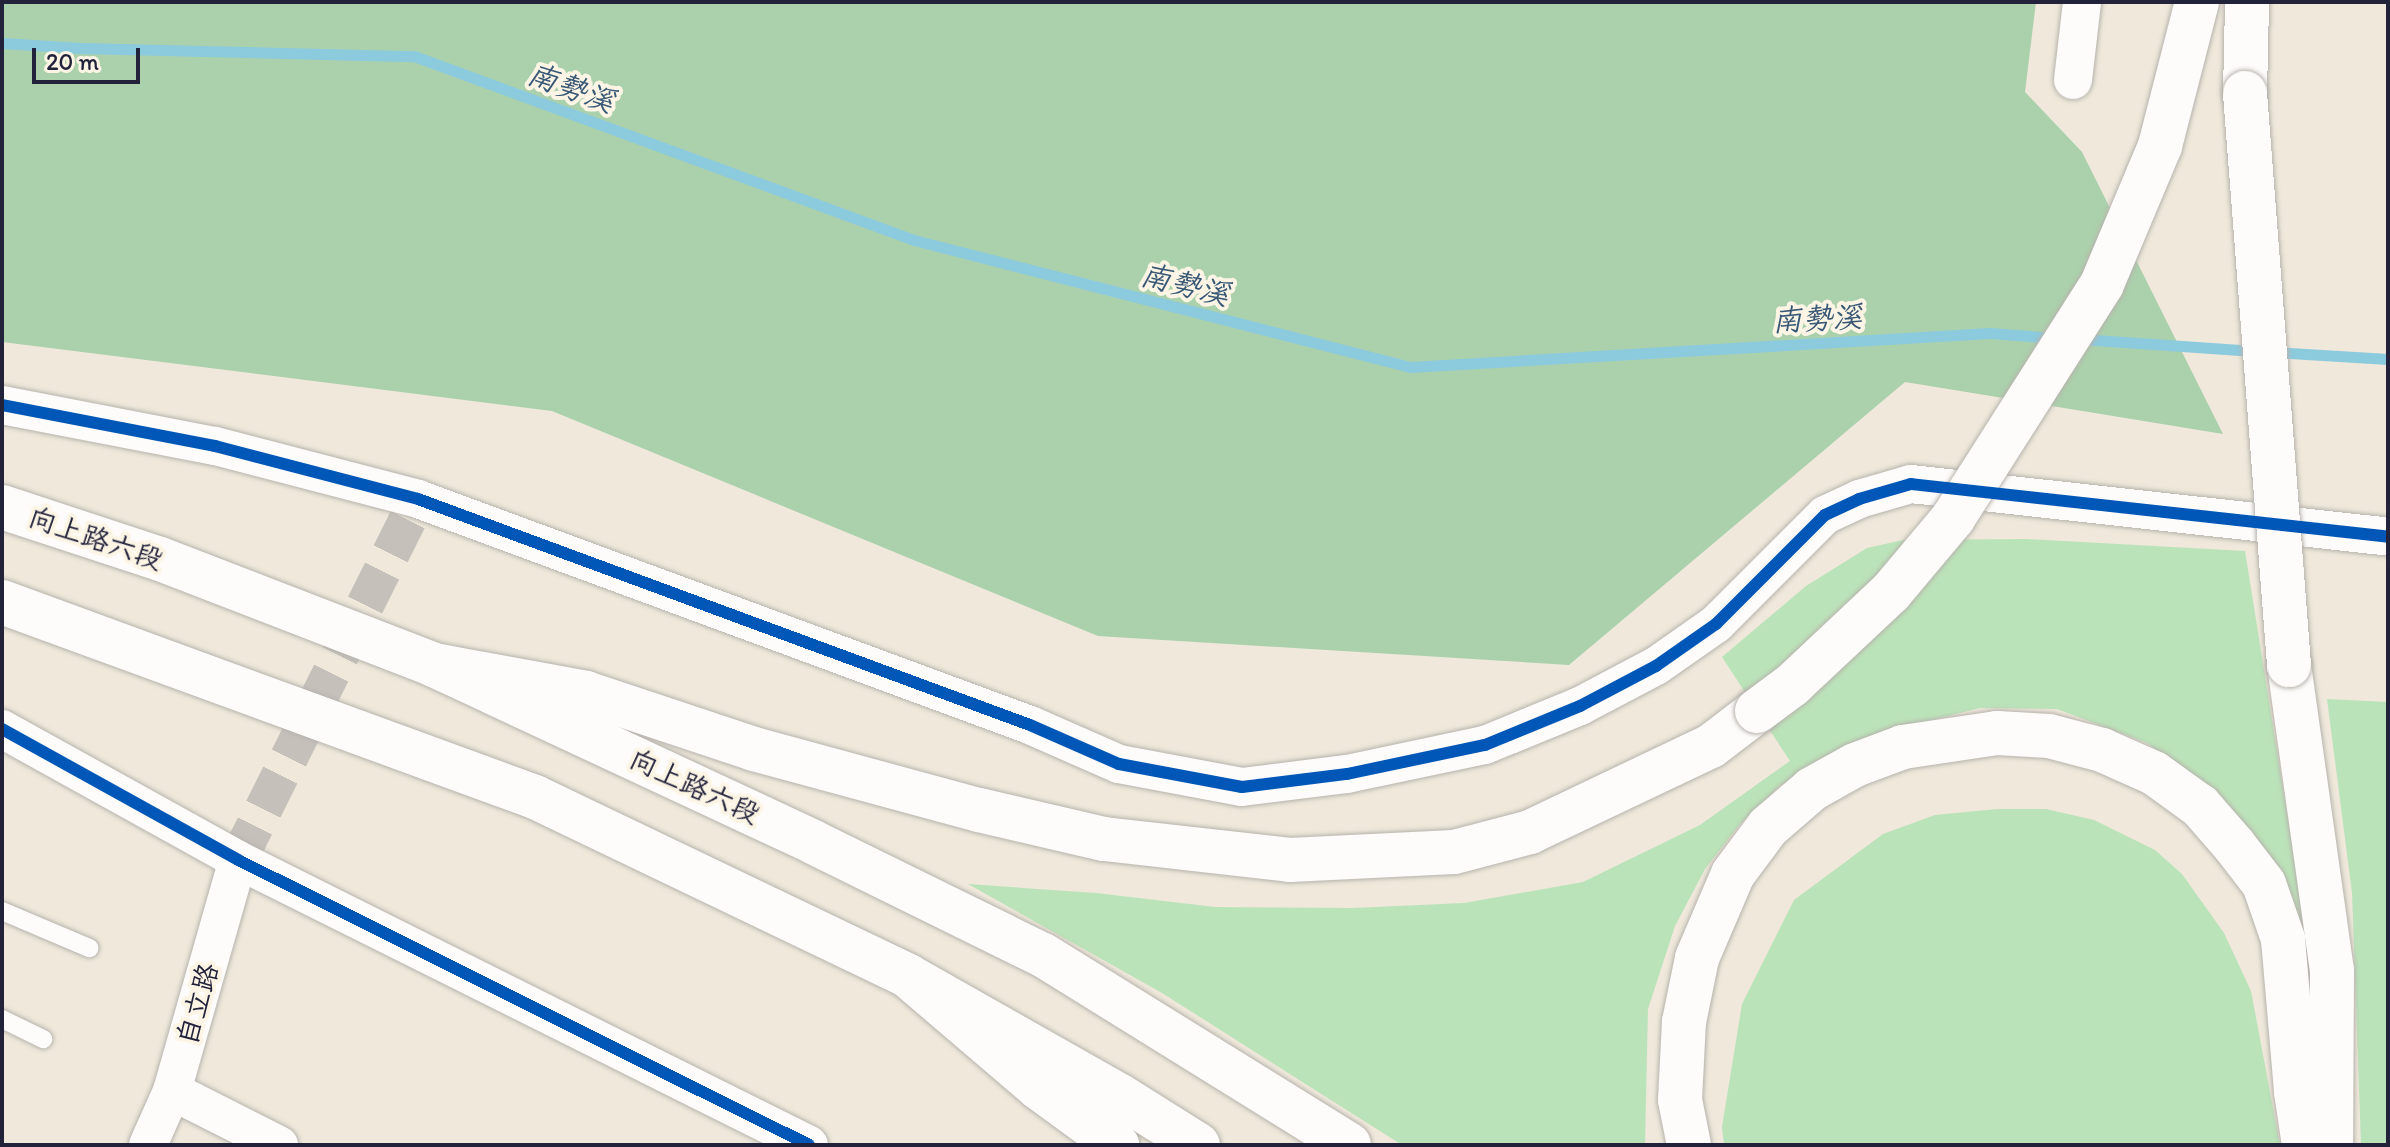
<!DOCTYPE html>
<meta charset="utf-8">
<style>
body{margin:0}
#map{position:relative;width:2390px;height:1147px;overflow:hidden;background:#efe8db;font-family:Itim,"LXGW WenKai TC",sans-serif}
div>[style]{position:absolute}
.green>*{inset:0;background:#bbe3b9}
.forest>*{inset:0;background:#abd1ac}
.stream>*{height:11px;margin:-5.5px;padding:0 5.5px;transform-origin:5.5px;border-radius:5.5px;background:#8ccade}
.minor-tunnel>*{height:38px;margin-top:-19px;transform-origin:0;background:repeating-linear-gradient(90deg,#c6c0bb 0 38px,transparent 0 57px)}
.roads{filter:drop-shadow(0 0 2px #b7b3ad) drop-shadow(0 0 2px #b7b3ad)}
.service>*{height:18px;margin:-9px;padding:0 9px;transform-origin:9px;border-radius:9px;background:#fdfcfa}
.minor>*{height:38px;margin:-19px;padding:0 19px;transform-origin:19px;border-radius:19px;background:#fdfcfa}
.secondary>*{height:44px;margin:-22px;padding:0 22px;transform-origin:22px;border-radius:22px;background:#fdfcfa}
.motorway>*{height:44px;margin:-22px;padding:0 22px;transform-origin:22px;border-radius:22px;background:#fdfcfa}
.bridges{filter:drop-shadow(0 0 2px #b7b3ad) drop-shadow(0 0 2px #b7b3ad)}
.motorway-bridge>*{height:44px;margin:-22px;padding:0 22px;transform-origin:22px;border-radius:22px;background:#fdfcfa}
.cycleway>*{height:12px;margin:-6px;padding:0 6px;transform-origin:6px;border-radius:6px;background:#0057b8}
span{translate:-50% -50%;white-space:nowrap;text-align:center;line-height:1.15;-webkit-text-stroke:8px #fcf5e5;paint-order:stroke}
.street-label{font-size:28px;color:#22223b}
.water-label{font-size:30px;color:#385875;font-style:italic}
.frame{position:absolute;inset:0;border:4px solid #22223b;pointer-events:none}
.scale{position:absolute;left:32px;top:48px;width:108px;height:36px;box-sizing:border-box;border:4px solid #22223b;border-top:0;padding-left:10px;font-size:24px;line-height:28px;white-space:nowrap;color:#22223b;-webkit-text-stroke:6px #fcf5e5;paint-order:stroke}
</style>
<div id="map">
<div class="green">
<i style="clip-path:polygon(2027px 539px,2245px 551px,2308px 944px,2286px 889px,2186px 772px,2147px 743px,2057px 709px,1980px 708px,1916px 724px,1781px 785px,1741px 823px,1705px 869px,1675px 926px,1648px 1009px,1645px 1145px,1402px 1145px,1162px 993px,968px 884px,1096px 893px,1215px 907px,1353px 908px,1464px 903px,1583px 882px,1700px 825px,1790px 761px,1722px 657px,1806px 586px,1867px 548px,1903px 540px)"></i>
<i style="clip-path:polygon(2327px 699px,2388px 702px,2388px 1145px,2361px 1145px,2352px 893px)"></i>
<i style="clip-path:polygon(1997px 809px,2046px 809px,2094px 820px,2155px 850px,2182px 874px,2224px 933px,2251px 991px,2280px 1145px,1724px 1145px,1722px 1127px,1742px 1004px,1794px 900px,1883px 834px,1935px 815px)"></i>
</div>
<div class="forest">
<i style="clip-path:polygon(2px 2px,2036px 2px,2025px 92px,2082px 152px,2223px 434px,1905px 382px,1569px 665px,1098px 636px,552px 411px,2px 342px)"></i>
</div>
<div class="stream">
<i style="left:2px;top:43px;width:79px;rotate:3.6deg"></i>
<i style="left:81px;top:48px;width:333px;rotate:1.4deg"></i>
<i style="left:414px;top:56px;width:533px;rotate:20.2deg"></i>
<i style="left:914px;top:240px;width:512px;rotate:14.36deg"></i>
<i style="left:1410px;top:367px;width:581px;rotate:-3.35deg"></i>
<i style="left:1990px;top:333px;width:65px;rotate:4.4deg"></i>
<i style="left:2080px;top:339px;width:175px;rotate:3.9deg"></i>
<i style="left:2272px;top:352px;width:116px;rotate:3.5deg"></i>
</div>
<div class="minor-tunnel">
<i style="left:238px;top:860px;width:403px;rotate:-63.5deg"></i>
</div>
<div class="roads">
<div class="service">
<i style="left:2px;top:911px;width:95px;rotate:23deg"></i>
<i style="left:2px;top:1019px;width:46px;rotate:26deg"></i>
</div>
<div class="minor">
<i style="left:2073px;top:80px;width:79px;rotate:-83.4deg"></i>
<i style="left:2px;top:405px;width:217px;rotate:10.9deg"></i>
<i style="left:215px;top:446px;width:210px;rotate:14.6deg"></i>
<i style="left:418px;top:499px;width:652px;rotate:20.27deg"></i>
<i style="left:1030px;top:725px;width:97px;rotate:23.7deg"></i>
<i style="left:1119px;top:764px;width:125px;rotate:10.6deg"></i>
<i style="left:1242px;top:787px;width:106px;rotate:-7.1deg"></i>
<i style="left:1347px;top:774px;width:141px;rotate:-11.9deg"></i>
<i style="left:1485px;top:745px;width:103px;rotate:-22.3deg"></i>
<i style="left:1580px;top:706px;width:86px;rotate:-27.8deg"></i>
<i style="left:1656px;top:666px;width:73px;rotate:-35deg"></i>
<i style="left:1716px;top:624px;width:154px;rotate:-45deg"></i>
<i style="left:1825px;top:515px;width:38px;rotate:-25deg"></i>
<i style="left:1859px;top:499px;width:54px;rotate:-16.1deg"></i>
<i style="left:1911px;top:484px;width:480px;rotate:6.3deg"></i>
<i style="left:2px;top:729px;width:270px;rotate:29deg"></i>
<i style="left:238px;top:860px;width:638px;rotate:26.52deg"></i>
<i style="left:172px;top:1091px;width:120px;rotate:26.8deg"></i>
<i style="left:148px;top:1145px;width:59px;rotate:-66deg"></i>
<i style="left:172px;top:1091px;width:240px;rotate:-74.1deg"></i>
</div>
<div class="secondary">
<i style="left:2px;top:507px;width:166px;rotate:18.2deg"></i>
<i style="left:160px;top:559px;width:294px;rotate:21.1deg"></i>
<i style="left:434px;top:665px;width:418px;rotate:25deg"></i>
<i style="left:813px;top:842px;width:256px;rotate:26.2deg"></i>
<i style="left:1043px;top:955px;width:360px;rotate:31.8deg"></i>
<i style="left:2px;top:602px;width:568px;rotate:20.1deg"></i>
<i style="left:535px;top:797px;width:414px;rotate:25.6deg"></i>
<i style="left:908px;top:976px;width:244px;rotate:29.5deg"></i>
<i style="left:1120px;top:1096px;width:92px;rotate:32.1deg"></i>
</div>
<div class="motorway">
<i style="left:2245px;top:93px;width:91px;rotate:-88.7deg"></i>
<i style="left:434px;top:665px;width:155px;rotate:10.4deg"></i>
<i style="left:586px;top:693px;width:177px;rotate:18.4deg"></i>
<i style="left:754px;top:749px;width:233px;rotate:15.2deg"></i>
<i style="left:979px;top:810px;width:128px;rotate:13.1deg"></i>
<i style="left:1104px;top:839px;width:187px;rotate:6.4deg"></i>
<i style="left:1290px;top:860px;width:164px;rotate:-2.8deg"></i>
<i style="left:1454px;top:852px;width:79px;rotate:-14.7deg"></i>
<i style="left:1530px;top:832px;width:200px;rotate:-25.4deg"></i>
<i style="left:1711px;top:746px;width:58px;rotate:-37.3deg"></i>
<i style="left:2289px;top:665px;width:308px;rotate:82deg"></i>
<i style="left:2332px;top:970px;width:175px;rotate:90.3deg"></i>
<i style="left:908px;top:976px;width:172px;rotate:40.5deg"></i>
<i style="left:1039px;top:1088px;width:97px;rotate:36.2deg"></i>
<i style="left:1689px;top:1145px;width:46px;rotate:-101.3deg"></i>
<i style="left:1680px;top:1100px;width:78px;rotate:-87.1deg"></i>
<i style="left:1684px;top:1022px;width:65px;rotate:-78.5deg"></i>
<i style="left:1697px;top:958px;width:91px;rotate:-66.8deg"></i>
<i style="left:1733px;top:874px;width:59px;rotate:-53.3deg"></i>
<i style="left:1768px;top:827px;width:58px;rotate:-40.8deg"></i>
<i style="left:1812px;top:789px;width:49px;rotate:-29.2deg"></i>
<i style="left:1855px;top:765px;width:51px;rotate:-20.6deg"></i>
<i style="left:1903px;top:747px;width:95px;rotate:-8.5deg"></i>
<i style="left:1997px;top:733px;width:52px;rotate:3.3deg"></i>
<i style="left:2049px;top:736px;width:55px;rotate:14.8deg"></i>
<i style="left:2102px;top:750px;width:57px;rotate:23.9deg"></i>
<i style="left:2154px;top:773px;width:57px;rotate:35.7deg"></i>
<i style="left:2200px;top:806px;width:52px;rotate:48.9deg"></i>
<i style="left:2234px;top:845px;width:49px;rotate:52.4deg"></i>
<i style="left:2264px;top:884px;width:58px;rotate:70.9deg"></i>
<i style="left:2283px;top:939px;width:154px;rotate:85.1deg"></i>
<i style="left:2296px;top:1092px;width:54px;rotate:81.4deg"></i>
</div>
</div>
<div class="bridges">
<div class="motorway-bridge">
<i style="left:2245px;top:93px;width:574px;rotate:85.6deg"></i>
<i style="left:1757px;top:711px;width:44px;rotate:-36.6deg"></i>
<i style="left:1792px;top:685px;width:136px;rotate:-43.2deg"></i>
<i style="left:1891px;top:592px;width:97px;rotate:-50deg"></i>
<i style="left:1953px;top:518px;width:277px;rotate:-57.5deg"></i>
<i style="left:2102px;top:284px;width:150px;rotate:-67.2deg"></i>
<i style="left:2160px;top:146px;width:149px;rotate:-75.6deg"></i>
</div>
</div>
<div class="cycleway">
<i style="left:2px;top:405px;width:217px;rotate:10.9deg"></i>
<i style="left:215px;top:446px;width:210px;rotate:14.6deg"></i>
<i style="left:418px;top:499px;width:652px;rotate:20.27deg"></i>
<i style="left:1030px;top:725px;width:97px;rotate:23.7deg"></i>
<i style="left:1119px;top:764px;width:125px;rotate:10.6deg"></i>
<i style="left:1242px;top:787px;width:106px;rotate:-7.1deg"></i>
<i style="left:1347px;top:774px;width:141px;rotate:-11.9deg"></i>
<i style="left:1485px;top:745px;width:103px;rotate:-22.3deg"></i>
<i style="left:1580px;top:706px;width:86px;rotate:-27.8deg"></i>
<i style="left:1656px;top:666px;width:73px;rotate:-35deg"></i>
<i style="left:1716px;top:624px;width:154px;rotate:-45deg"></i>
<i style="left:1825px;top:515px;width:38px;rotate:-25deg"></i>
<i style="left:1859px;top:499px;width:54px;rotate:-16.1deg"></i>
<i style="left:1911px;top:484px;width:480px;rotate:6.3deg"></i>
<i style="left:2px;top:729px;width:270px;rotate:29deg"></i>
<i style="left:238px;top:860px;width:638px;rotate:26.52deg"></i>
</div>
<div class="street-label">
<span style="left:96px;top:538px;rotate:19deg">向上路六段</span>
<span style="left:695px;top:786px;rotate:25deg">向上路六段</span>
<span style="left:197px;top:1004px;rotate:-74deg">自立路</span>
</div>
<div class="water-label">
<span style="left:571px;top:88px;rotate:20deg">南勢溪</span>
<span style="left:1185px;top:285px;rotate:14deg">南勢溪</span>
<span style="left:1817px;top:319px;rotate:-3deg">南勢溪</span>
</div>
<div class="frame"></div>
<div class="scale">20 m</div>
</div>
